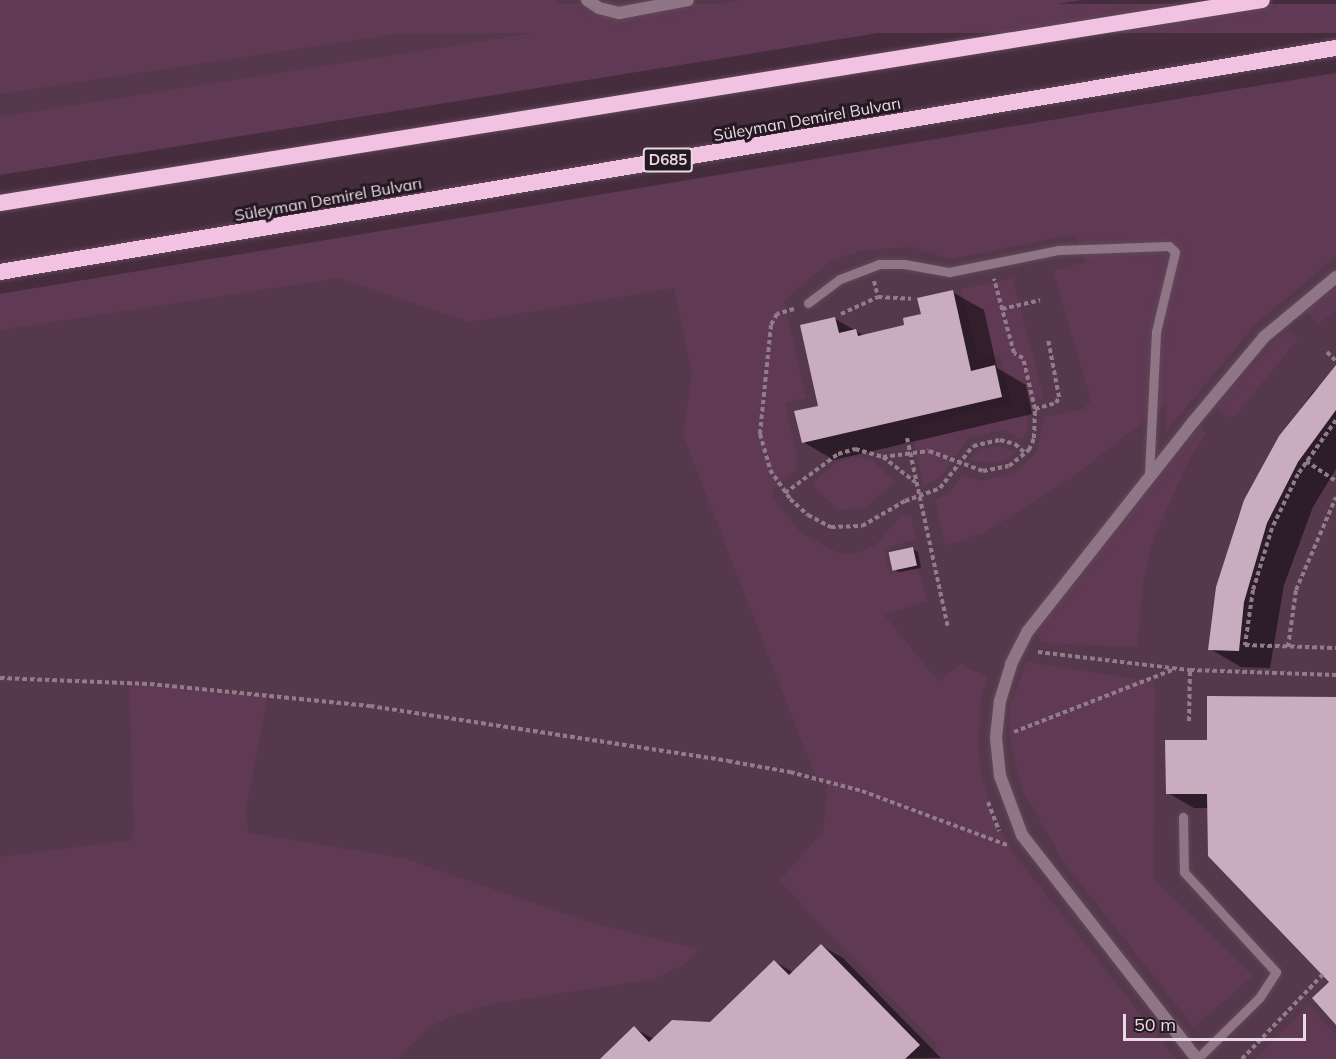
<!DOCTYPE html>
<meta charset="utf-8">
<style>
body{margin:0}
#map{position:relative;width:1336px;height:1059px;overflow:hidden;background:#462d3e;font-family:Mulish,sans-serif}
div>[style]{position:absolute}
.built>*{inset:0;background:#55384b}
.green>*{inset:0;background:#603a54;transform-origin:0 0}
.shadow>*{inset:0;background:#0007}
.building>*{inset:0;background:#caacc0;transform-origin:0 0}
.path>*{height:4px;margin-top:-2px;transform-origin:0;background:repeating-linear-gradient(90deg,#917d8a 0 4.5px,transparent 0 7.5px)}
.roads{filter:drop-shadow(0 0 2px #604958) drop-shadow(0 0 2px #604958)}
.service>*{height:9px;margin:-4.5px;padding:0 4.5px;transform-origin:4.5px;border-radius:4.5px;background:#907586}
.minor>*{height:12px;margin:-6px;padding:0 6px;transform-origin:6px;border-radius:6px;background:#907586}
.trunk>*{height:16px;margin:-8px;padding:0 8px;transform-origin:8px;border-radius:8px;background:#f2c2e2}
span{translate:-50% -50%;white-space:nowrap;text-align:center;line-height:1.15;-webkit-text-stroke:6px #251a21;paint-order:stroke}
.shield-label span{padding:2px 4px;background:#251a21;border:2px solid;border-radius:4px;-webkit-text-stroke-width:0}
.shield-label{font-size:15px;color:#e9d9e3;font-weight:700}
.street-label{font-size:16px;color:#e9d9e3}
.scale{position:absolute;left:1123px;top:1014px;width:183px;height:27px;box-sizing:border-box;border:3px solid #e9d9e3;border-top:0;padding-left:8px;font-size:18px;line-height:21px;white-space:nowrap;color:#e9d9e3;-webkit-text-stroke:4px #251a21;paint-order:stroke}
</style>
<div id="map">
<div class="built">
<i style="clip-path:polygon(0 0,741px 0,0 118px)"></i>
<i style="clip-path:polygon(1336px 73px,1336px 1059px,0 1059px,0 294px)"></i>
</div>
<div class="green">
<i style="clip-path:polygon(0 0,555px 0,555px 10px,0 94px)"></i>
<i style="clip-path:polygon(741px 0,1082px 0,0 175px,0 117px)"></i>
<i style="left:1336px;top:4px;width:29px;height:1353px;rotate:90deg"></i>
<i style="clip-path:polygon(1336px 73px,1336px 256px,1257px 323px,1166px 431px,1167px 403px,1073px 477px,984px 533px,945px 545px,935px 500px,948px 494px,963px 475px,982px 481px,1018px 471px,1037px 452px,1044px 417px,1084px 409px,1091px 400px,1053px 271px,1085px 262px,1075px 234px,952px 259px,911px 247px,862px 250px,829px 262px,784px 300px,806px 398px,785px 403px,796px 453px,796px 470px,773px 490px,772px 497px,801px 533px,839px 553px,854px 554px,876px 545px,900px 516px,911px 516px,916px 539px,884px 548px,889px 574px,918px 569px,927px 601px,884px 615px,939px 682px,960px 664px,987px 677px,981px 700px,978px 746px,981px 773px,994px 822px,1020px 862px,1176px 1059px,925px 1059px,938px 1046px,779px 881px,823px 832px,828px 782px,816px 778px,683px 435px,692px 373px,674px 288px,469px 322px,339px 278px,0 330px,0 294px)"></i>
<i style="clip-path:polygon(1012px 278px,1044px 398px,1026px 403px,1028px 426px,1023px 439px,1002px 430px,968px 438px,941px 477px,923px 486px,911px 426px,1012px 403px,1000px 355px,978px 360px,961px 289px)"></i>
<i style="clip-path:polygon(1336px 288px,1336px 310px,1318px 324px,1306px 311px)"></i>
<i style="clip-path:polygon(1290px 331px,1298px 339px,1235px 416px,1228px 417px,1216px 408px,1278px 337px)"></i>
<i style="clip-path:polygon(1200px 427px,1206px 433px,1187px 464px,1154px 538px,1144px 575px,1137px 647px,1042px 643px,1037px 636px,1044px 623px)"></i>
<i style="clip-path:polygon(998px 446px,1015px 452px,1005px 461px,992px 463px,968px 460px,981px 449px)"></i>
<i style="clip-path:polygon(853px 457px,872px 460px,894px 482px,867px 507px,839px 510px,811px 485px,833px 465px)"></i>
<i style="clip-path:polygon(1026px 662px,1155px 682px,1154px 879px,1253px 976px,1194px 1027px,1064px 862px,1022px 789px,1009px 734px,1010px 707px)"></i>
<i style="clip-path:polygon(129px 683px,268px 695px,245px 815px,249px 833px,403px 858px,591px 923px,699px 949px,685px 964px,654px 979px,491px 1004px,452px 1016px,431px 1026px,397px 1059px,0 1059px,0 857px,131px 840px,134px 829px)"></i>
<i style="clip-path:polygon(1309px 1005px,1336px 1035px,1336px 1059px,1255px 1059px)"></i>
</div>
<div class="shadow">
<i style="clip-path:polygon(952px 292px,984px 310px,997px 368px,1026px 385px,1032px 414px,834px 460px,803px 442px,820px 407px,835px 319px,865px 336px,906px 326px)"></i>
<i style="clip-path:polygon(1336px 369px,1336px 469px,1313px 507px,1284px 585px,1270px 668px,1241px 667px,1210px 649px,1218px 587px,1238px 517px,1270px 452px,1312px 393px)"></i>
<i style="clip-path:polygon(913px 549px,918px 552px,921px 568px,899px 572px,894px 569px)"></i>
<i style="clip-path:polygon(1336px 699px,1336px 1023px,1331px 982px,1209px 808px,1194px 808px,1168px 793px,1209px 741px)"></i>
<i style="clip-path:polygon(822px 946px,843px 958px,941px 1058px,602px 1059px,634px 1028px,654px 1039px,711px 1023px,774px 961px,794px 973px)"></i>
</div>
<div class="building">
<i style="clip-path:polygon(953px 290px,971px 371px,995px 365px,1002px 397px,802px 443px,794px 411px,818px 406px,800px 325px,835px 317px,839px 333px,856px 329px,858px 336px,904px 325px,903px 318px,921px 314px,917px 298px)"></i>
<i style="clip-path:polygon(1336px 365px,1336px 410px,1298px 462px,1267px 523px,1244px 602px,1239px 651px,1208px 650px,1216px 587px,1244px 500px,1279px 436px)"></i>
<i style="left:913px;top:547px;width:19px;height:25px;rotate:78deg"></i>
<i style="clip-path:polygon(1207px 696px,1336px 697px,1336px 1025px,1312px 998px,1329px 982px,1208px 856px,1207px 794px,1166px 794px,1165px 740px,1207px 740px)"></i>
<i style="clip-path:polygon(821px 944px,920px 1045px,905px 1059px,600px 1059px,634px 1026px,649px 1042px,672px 1020px,710px 1022px,774px 960px,789px 975px)"></i>
</div>
<div class="path">
<i style="left:874px;top:281px;width:16px;rotate:76deg"></i>
<i style="left:794px;top:309px;width:18px;rotate:164deg"></i>
<i style="left:777px;top:314px;width:13px;rotate:119deg"></i>
<i style="left:771px;top:325px;width:110px;rotate:95.8deg"></i>
<i style="left:760px;top:434px;width:37px;rotate:74deg"></i>
<i style="left:770px;top:470px;width:35px;rotate:55deg"></i>
<i style="left:790px;top:499px;width:24px;rotate:42deg"></i>
<i style="left:808px;top:515px;width:26px;rotate:28deg"></i>
<i style="left:831px;top:527px;width:31px;rotate:-2deg"></i>
<i style="left:862px;top:526px;width:50px;rotate:-30.2deg"></i>
<i style="left:905px;top:501px;width:37px;rotate:-20deg"></i>
<i style="left:940px;top:488px;width:53px;rotate:-51.8deg"></i>
<i style="left:973px;top:446px;width:28px;rotate:-13deg"></i>
<i style="left:1000px;top:440px;width:16px;rotate:15deg"></i>
<i style="left:1015px;top:444px;width:15px;rotate:42deg"></i>
<i style="left:1002px;top:309px;width:39px;rotate:-13deg"></i>
<i style="left:841px;top:314px;width:41px;rotate:-24.7deg"></i>
<i style="left:878px;top:297px;width:33px;rotate:3deg"></i>
<i style="left:1327px;top:352px;width:13px;rotate:45deg"></i>
<i style="left:1035px;top:409px;width:22px;rotate:-16deg"></i>
<i style="left:1056px;top:403px;width:7px;rotate:-63deg"></i>
<i style="left:1059px;top:397px;width:59px;rotate:-100.7deg"></i>
<i style="left:1336px;top:420px;width:66px;rotate:125.1deg"></i>
<i style="left:1298px;top:474px;width:60px;rotate:115.7deg"></i>
<i style="left:1272px;top:528px;width:65px;rotate:107deg"></i>
<i style="left:1253px;top:590px;width:56px;rotate:98.3deg"></i>
<i style="left:1245px;top:645px;width:91px;rotate:1.9deg"></i>
<i style="left:907px;top:438px;width:193px;rotate:77.8deg"></i>
<i style="left:883px;top:457px;width:46px;rotate:-7.4deg"></i>
<i style="left:929px;top:451px;width:58px;rotate:20.3deg"></i>
<i style="left:983px;top:471px;width:26px;rotate:-11deg"></i>
<i style="left:1009px;top:466px;width:26px;rotate:-39deg"></i>
<i style="left:1029px;top:450px;width:13px;rotate:-67deg"></i>
<i style="left:1034px;top:438px;width:29px;rotate:-88deg"></i>
<i style="left:1035px;top:409px;width:52px;rotate:-103.2deg"></i>
<i style="left:1023px;top:358px;width:10px;rotate:-151deg"></i>
<i style="left:1014px;top:353px;width:77px;rotate:-105.1deg"></i>
<i style="left:1306px;top:461px;width:36px;rotate:34deg"></i>
<i style="left:785px;top:493px;width:66px;rotate:-36.3deg"></i>
<i style="left:838px;top:454px;width:18px;rotate:-16deg"></i>
<i style="left:855px;top:449px;width:29px;rotate:16deg"></i>
<i style="left:883px;top:457px;width:41px;rotate:38deg"></i>
<i style="left:1288px;top:647px;width:58px;rotate:-82deg"></i>
<i style="left:1296px;top:590px;width:101px;rotate:-66.7deg"></i>
<i style="left:1038px;top:652px;width:153px;rotate:6.8deg"></i>
<i style="left:1190px;top:670px;width:146px;rotate:2deg"></i>
<i style="left:0;top:678px;width:150px;rotate:2.3deg"></i>
<i style="left:150px;top:684px;width:221px;rotate:5.7deg"></i>
<i style="left:370px;top:706px;width:362px;rotate:8.7deg"></i>
<i style="left:728px;top:761px;width:63px;rotate:10.1deg"></i>
<i style="left:790px;top:772px;width:74px;rotate:14.8deg"></i>
<i style="left:862px;top:791px;width:155px;rotate:20.4deg"></i>
<i style="left:1189px;top:721px;width:51px;rotate:-88.9deg"></i>
<i style="left:1014px;top:732px;width:173px;rotate:-21.4deg"></i>
<i style="left:988px;top:802px;width:31px;rotate:69deg"></i>
<i style="left:1242px;top:1059px;width:120px;rotate:-46.3deg"></i>
</div>
<div class="roads">
<div class="service">
<i style="left:808px;top:303px;width:40px;rotate:-37deg"></i>
<i style="left:840px;top:279px;width:42px;rotate:-21deg"></i>
<i style="left:879px;top:264px;width:25px"></i>
<i style="left:904px;top:264px;width:46px;rotate:10.1deg"></i>
<i style="left:949px;top:272px;width:111px;rotate:-11.4deg"></i>
<i style="left:1058px;top:250px;width:111px;rotate:-2.1deg"></i>
<i style="left:1169px;top:246px;width:8px;rotate:45deg"></i>
<i style="left:1175px;top:252px;width:82px;rotate:103.4deg"></i>
<i style="left:1156px;top:332px;width:145px;rotate:92.8deg"></i>
<i style="left:1183px;top:817px;width:55px;rotate:89deg"></i>
<i style="left:1184px;top:872px;width:136px;rotate:47.4deg"></i>
<i style="left:1276px;top:972px;width:31px;rotate:123deg"></i>
<i style="left:1259px;top:998px;width:87px;rotate:135.5deg"></i>
</div>
<div class="minor">
<i style="left:587px;top:0;width:14px;rotate:34deg"></i>
<i style="left:599px;top:8px;width:21px;rotate:14deg"></i>
<i style="left:619px;top:13px;width:70px;rotate:-10.7deg"></i>
<i style="left:1197px;top:1059px;width:284px;rotate:-128deg"></i>
<i style="left:1022px;top:835px;width:63px;rotate:-110.4deg"></i>
<i style="left:1000px;top:776px;width:38px;rotate:-96deg"></i>
<i style="left:996px;top:738px;width:37px;rotate:-84deg"></i>
<i style="left:1000px;top:701px;width:39px;rotate:-73deg"></i>
<i style="left:1011px;top:664px;width:37px;rotate:-63deg"></i>
<i style="left:1028px;top:631px;width:266px;rotate:-51.7deg"></i>
<i style="left:1193px;top:422px;width:111px;rotate:-50.1deg"></i>
<i style="left:1264px;top:337px;width:94px;rotate:-39.8deg"></i>
</div>
<div class="trunk">
<i style="left:0;top:203px;width:1278px;rotate:-9.14deg"></i>
<i style="left:0;top:272px;width:1355px;rotate:-9.52deg"></i>
</div>
</div>
<div class="shield-label">
<span style="left:668px;top:160px">D685</span>
</div>
<div class="street-label">
<span style="left:807px;top:119px;rotate:-10deg">Süleyman Demirel Bulvarı</span>
<span style="left:328px;top:199px;rotate:-10deg">Süleyman Demirel Bulvarı</span>
</div>
<div class="scale">50 m</div>
</div>
